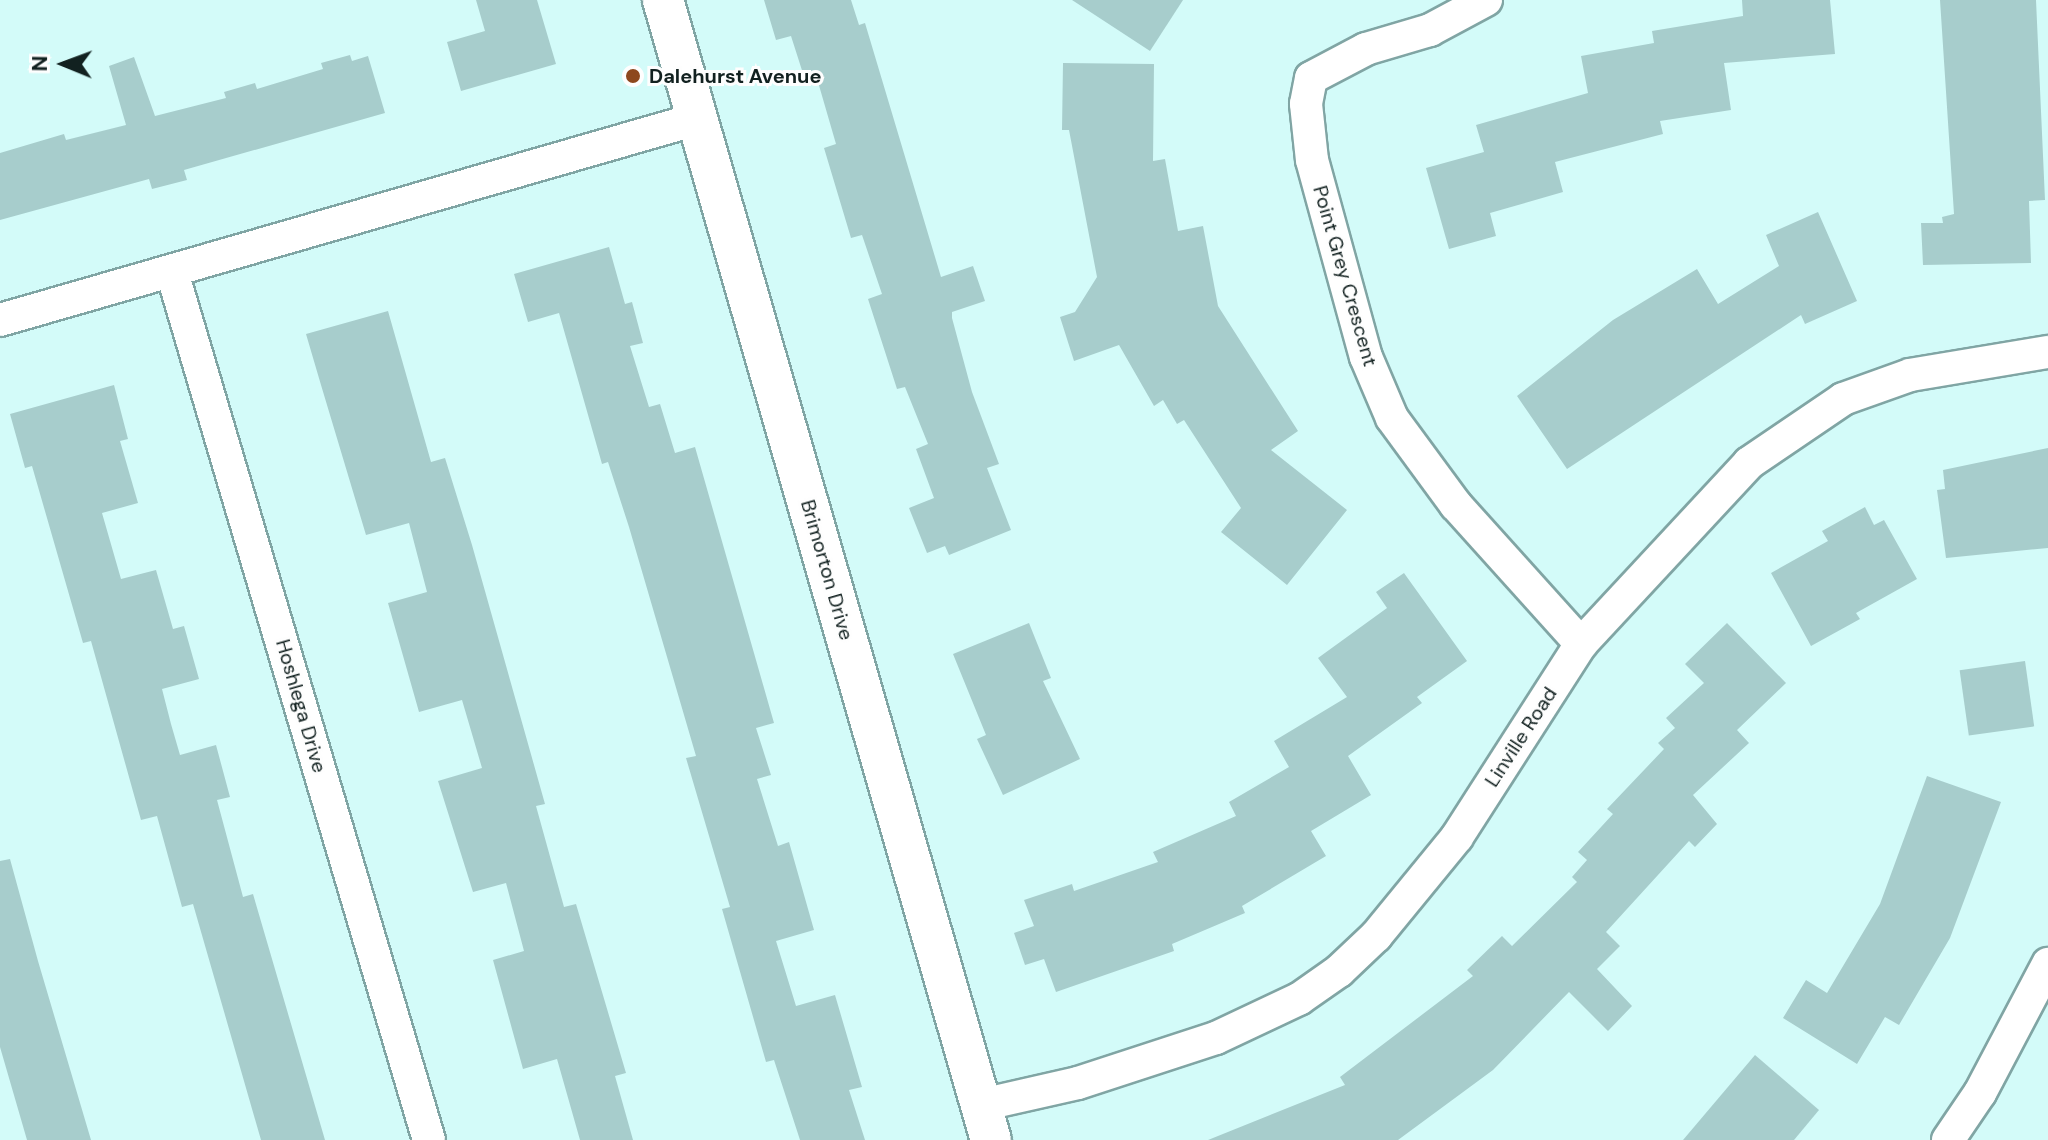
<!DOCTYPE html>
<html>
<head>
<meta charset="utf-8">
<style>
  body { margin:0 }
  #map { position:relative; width:2048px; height:1140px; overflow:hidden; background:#d3fbf9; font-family:"DM Sans",sans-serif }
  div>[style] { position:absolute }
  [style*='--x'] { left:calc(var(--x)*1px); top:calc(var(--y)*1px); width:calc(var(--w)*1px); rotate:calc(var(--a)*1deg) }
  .building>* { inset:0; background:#a7cdcc; transform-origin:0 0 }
  .roads { filter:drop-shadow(2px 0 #80a5a4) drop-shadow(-2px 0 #80a5a4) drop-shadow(0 2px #80a5a4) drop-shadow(0 -2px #80a5a4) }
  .minor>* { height:32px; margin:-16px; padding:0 16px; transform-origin:16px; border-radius:16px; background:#fff }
  .tertiary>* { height:40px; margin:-20px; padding:0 20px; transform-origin:20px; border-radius:20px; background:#fff }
  .dots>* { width:22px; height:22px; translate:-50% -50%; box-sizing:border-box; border:4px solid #fefefe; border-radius:50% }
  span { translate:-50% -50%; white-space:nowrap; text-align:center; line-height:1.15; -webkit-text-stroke:6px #fefefe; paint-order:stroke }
  .poi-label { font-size:20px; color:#122120; font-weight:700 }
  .left { translate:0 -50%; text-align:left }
  .street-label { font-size:20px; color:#122120 }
  .north { position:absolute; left:24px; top:24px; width:80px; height:80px; -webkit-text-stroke:6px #fefefe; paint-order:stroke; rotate:271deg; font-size:22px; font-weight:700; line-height:32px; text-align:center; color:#122120 }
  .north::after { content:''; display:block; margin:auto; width:28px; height:36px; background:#122120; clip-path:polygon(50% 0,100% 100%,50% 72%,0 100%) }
</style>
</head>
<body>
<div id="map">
  <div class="building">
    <div style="clip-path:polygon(476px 0,537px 0,556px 64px,461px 91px,447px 42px,485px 31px)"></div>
    <div style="clip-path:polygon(764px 0,851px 0,859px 25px,865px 23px,941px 277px,973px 266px,985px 301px,952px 312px,952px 318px,972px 392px,999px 464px,987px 468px,1011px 530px,949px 555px,945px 546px,927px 553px,909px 508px,934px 498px,916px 449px,928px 444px,905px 387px,897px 389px,868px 299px,882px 294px,862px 235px,851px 238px,824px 148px,836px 144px,818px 82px,807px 86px,791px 36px,776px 40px)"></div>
    <div style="clip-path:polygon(1072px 0,1183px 0,1150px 51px)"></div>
    <div style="clip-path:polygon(1742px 0,1830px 0,1835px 54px,1724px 63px,1731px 110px,1660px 121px,1663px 134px,1555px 162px,1563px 192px,1490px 213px,1496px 236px,1449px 249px,1426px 168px,1484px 152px,1476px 125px,1588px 93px,1581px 56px,1654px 43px,1652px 31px,1743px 16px)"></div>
    <div style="clip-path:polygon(1940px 0,2036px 0,2045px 200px,2029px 201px,2031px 263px,1923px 265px,1921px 223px,1943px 223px,1942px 217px,1954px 214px)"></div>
    <div style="clip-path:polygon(350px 55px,352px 61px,368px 56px,385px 113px,184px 170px,187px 180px,152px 189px,149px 179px,0 220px,0 153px,64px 134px,66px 140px,126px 125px,109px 66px,134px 57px,155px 116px,226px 98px,224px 92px,255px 83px,257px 89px,323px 69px,321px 63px)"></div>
    <div style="clip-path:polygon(1063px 63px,1154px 64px,1153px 161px,1165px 159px,1178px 231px,1203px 226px,1218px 306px,1298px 431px,1271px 450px,1347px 510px,1287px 585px,1221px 532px,1241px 508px,1184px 420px,1177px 424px,1163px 400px,1154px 406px,1119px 345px,1074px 361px,1060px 317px,1075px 312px,1097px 277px,1069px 130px,1062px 130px)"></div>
    <div style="clip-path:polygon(1818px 212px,1857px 301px,1805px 324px,1801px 315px,1567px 469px,1517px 396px,1613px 320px,1697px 269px,1718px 304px,1779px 266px,1766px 235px)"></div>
    <div style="clip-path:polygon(609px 247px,625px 304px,632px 302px,643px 343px,630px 346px,649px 407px,660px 404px,675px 453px,695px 447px,774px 723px,756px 728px,771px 775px,757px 779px,778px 846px,789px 842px,814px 930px,776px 941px,796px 1006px,835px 995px,862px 1087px,849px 1090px,865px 1140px,800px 1140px,774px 1060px,766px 1062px,722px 909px,730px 907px,686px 758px,696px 756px,629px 527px,608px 462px,602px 464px,559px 313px,528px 322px,514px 274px)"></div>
    <div style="clip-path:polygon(388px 311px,431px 462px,445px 458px,472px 545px,545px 804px,536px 806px,564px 907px,576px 904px,626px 1073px,615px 1076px,633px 1140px,580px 1140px,557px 1059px,523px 1069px,493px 960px,524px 951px,506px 883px,473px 892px,438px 781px,482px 768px,462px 700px,419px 712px,388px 603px,427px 592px,409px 523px,366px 535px,321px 385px,306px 334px)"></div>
    <div style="clip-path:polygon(114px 385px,128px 439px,120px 441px,138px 503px,102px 513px,121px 579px,156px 570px,173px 629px,184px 626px,199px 679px,162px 689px,171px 724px,180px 755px,216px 745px,230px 797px,217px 800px,243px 897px,253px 894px,325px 1140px,261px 1140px,193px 904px,182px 907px,157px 816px,141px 820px,91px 641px,83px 643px,32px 466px,25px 468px,10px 414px)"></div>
    <div style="clip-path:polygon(2048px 448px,2048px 548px,1946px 558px,1937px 490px,1945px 489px,1943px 470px)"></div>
    <div style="clip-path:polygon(1865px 507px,1874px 525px,1884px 520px,1917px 579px,1856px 613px,1860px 619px,1811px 646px,1771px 573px,1828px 541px,1822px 531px)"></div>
    <div style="clip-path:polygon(1404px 573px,1467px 661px,1417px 697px,1422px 703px,1348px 756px,1371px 795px,1311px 831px,1326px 856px,1242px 906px,1245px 913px,1172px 944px,1174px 951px,1056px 992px,1044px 959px,1025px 965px,1014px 933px,1034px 926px,1024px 900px,1072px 884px,1074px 891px,1158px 862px,1153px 852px,1236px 816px,1229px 802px,1289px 767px,1274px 741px,1347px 697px,1318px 658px,1387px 608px,1376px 592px)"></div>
    <div style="clip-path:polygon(1029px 623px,1051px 678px,1043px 681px,1080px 759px,1003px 795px,977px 739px,986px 735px,953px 654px)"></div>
    <div style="clip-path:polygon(1727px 623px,1786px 683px,1737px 730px,1749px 743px,1693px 795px,1717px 824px,1695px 847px,1689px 841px,1606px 932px,1620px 946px,1597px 969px,1632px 1006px,1608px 1031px,1569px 992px,1493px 1070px,1398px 1140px,1208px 1140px,1345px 1085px,1340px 1077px,1473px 976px,1467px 970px,1502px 936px,1512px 946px,1577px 882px,1572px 877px,1587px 860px,1578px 852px,1613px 814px,1607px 809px,1664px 749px,1658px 743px,1675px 728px,1666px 718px,1704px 683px,1685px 664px)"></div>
    <div style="left:2025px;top:661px;width:66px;height:66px;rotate:82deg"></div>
    <div style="clip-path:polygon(1927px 776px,2001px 802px,1950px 938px,1899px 1025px,1885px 1017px,1857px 1064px,1783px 1018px,1806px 980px,1827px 993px,1880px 904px)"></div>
    <div style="clip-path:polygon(10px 859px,38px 961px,91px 1140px,27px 1140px,0 1047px,0 861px)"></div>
    <div style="clip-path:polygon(1755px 1055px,1819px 1110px,1794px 1140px,1683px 1140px)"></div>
  </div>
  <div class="roads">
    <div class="minor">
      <div style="--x:1486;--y:0;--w:64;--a:151.8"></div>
      <div style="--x:1430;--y:30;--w:67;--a:163.5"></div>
      <div style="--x:1366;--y:49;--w:62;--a:152.2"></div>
      <div style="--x:1311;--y:78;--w:26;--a:101"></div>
      <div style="--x:1306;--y:104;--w:56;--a:83.9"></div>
      <div style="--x:1312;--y:160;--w:204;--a:74.7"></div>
      <div style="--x:1366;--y:357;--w:66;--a:66.9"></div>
      <div style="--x:1392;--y:418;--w:108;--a:53.7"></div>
      <div style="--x:1456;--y:505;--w:187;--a:48"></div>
      <div style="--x:172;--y:272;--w:905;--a:73.51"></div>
      <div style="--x:0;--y:320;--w:725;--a:-16.09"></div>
      <div style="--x:981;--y:1105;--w:99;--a:-12.8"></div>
      <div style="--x:1078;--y:1083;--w:145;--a:-18.1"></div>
      <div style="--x:1216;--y:1038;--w:92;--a:-25.2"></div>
      <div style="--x:1299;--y:999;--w:49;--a:-35"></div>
      <div style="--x:1339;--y:971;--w:51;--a:-43.4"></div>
      <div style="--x:1376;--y:936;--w:128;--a:-50.7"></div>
      <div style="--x:1457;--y:837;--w:229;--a:-57.3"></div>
      <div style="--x:1581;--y:644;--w:247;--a:-47.1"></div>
      <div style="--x:1749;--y:463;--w:114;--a:-34.2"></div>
      <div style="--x:1843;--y:399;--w:71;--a:-19.7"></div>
      <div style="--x:1910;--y:375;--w:140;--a:-9.5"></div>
      <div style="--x:1948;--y:1140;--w:57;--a:-55.8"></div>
      <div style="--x:1980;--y:1093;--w:146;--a:-62.2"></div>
    </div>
    <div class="tertiary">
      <div style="--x:663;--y:0;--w:1186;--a:73.95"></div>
    </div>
  </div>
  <div class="dots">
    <div style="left:633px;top:76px;background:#8d481e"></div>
  </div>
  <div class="poi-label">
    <span class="left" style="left:649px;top:76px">Dalehurst Avenue</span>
  </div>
  <div class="street-label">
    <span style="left:1345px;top:276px;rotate:74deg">Point Grey Crescent</span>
    <span style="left:827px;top:570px;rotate:74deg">Brimorton Drive</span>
    <span style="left:301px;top:706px;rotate:74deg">Hoshlega Drive</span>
    <span style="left:1521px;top:737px;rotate:-57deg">Linville Road</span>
  </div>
  <div class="north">N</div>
</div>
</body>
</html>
